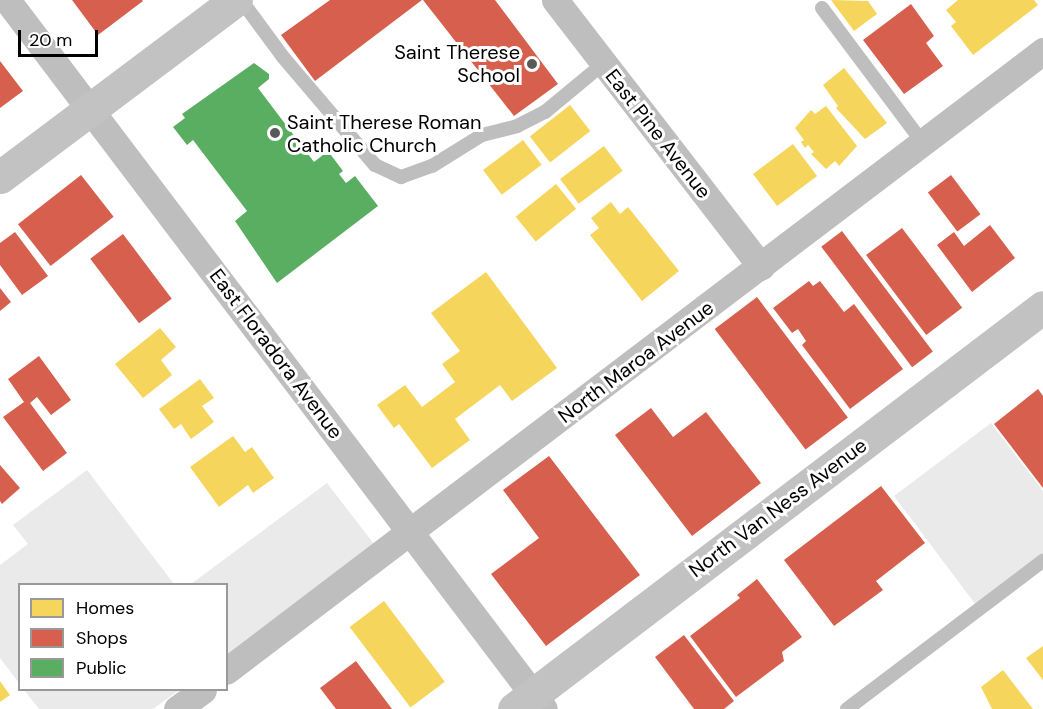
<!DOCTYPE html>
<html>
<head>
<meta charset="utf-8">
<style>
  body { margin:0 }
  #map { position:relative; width:1043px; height:709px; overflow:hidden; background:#fff; font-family:"DM Sans",sans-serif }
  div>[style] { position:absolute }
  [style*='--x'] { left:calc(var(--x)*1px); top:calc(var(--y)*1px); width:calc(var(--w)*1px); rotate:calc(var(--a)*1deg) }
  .green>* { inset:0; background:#eaeaea }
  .homes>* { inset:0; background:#f6d55c; transform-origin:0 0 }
  .shops>* { inset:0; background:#d6604d; transform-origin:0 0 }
  .public>* { inset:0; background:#5aae61 }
  .service>* { height:14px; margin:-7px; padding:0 7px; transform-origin:7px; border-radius:7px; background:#bebebe }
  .minor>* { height:27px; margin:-13.5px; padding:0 13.5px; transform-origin:13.5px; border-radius:13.5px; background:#bebebe }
  .secondary>* { height:33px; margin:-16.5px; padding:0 16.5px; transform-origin:16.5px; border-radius:16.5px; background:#c2c2c2 }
  .dots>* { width:16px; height:16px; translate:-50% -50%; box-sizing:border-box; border:3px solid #fff; border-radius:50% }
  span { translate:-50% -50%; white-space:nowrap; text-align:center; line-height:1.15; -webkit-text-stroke:6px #fff; paint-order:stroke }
  .poi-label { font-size:20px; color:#000 }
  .right { translate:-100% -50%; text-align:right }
  .left { translate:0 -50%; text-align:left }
  .street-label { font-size:20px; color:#000 }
  .legend { position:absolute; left:18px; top:583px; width:210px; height:108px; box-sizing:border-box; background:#fff; border:2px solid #999; margin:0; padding:8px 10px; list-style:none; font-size:18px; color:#000 }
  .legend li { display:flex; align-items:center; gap:12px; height:30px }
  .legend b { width:30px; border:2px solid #999 }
  .scale { position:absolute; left:18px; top:30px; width:80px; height:27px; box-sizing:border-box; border:3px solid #000; border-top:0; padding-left:8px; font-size:18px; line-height:21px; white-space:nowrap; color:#000; -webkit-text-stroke:4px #fff; paint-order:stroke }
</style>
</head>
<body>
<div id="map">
  <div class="green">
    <div style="clip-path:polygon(991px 423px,1043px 491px,1043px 568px,982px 613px,894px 496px)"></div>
    <div style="clip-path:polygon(87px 470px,174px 584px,20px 584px,19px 683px,0 658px,0 565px,28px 544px,13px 525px)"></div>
    <div style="clip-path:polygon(327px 483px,374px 544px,227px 654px,226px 584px,191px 584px)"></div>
    <div style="clip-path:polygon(24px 690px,179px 690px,153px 709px,39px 709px)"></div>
  </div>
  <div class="homes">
    <div style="clip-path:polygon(831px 0,868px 1px,877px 14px,854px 31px)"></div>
    <div style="clip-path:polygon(958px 0,1034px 0,1038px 5px,973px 55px,951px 26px,956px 22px,946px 10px)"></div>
    <div style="clip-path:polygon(844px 68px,887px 123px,865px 139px,836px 108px,838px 106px,823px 85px)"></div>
    <div style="left:570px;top:105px;width:33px;height:51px;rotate:52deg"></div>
    <div style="clip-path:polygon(826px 106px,857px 146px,839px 166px,835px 161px,826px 169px,811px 154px,814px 152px,808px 145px,805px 148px,801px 142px,804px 140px,795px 128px,811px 110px,815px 114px)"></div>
    <div style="left:523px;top:140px;width:31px;height:50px;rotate:53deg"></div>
    <div style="left:793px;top:144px;width:40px;height:50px;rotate:53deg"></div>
    <div style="left:604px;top:146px;width:31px;height:55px;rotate:53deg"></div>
    <div style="left:556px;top:184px;width:32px;height:52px;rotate:51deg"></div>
    <div style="clip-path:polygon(611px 202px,620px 214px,628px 207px,679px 271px,642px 301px,590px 235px,599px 228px,591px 218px)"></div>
    <div style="clip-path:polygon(486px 272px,557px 368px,512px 401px,500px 385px,455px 419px,470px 440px,432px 468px,399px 424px,394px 428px,377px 405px,405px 385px,422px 407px,455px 382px,442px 364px,460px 351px,431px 313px)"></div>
    <div style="clip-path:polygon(160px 328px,176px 347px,161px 360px,172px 375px,143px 398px,115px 364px)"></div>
    <div style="clip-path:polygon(200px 379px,214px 398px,202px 406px,214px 422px,191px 439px,181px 424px,174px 429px,159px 409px)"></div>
    <div style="clip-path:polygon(233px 436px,245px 452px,252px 447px,274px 478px,253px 493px,248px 485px,219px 507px,190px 467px)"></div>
    <div style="left:384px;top:601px;width:101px;height:43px;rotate:53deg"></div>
    <div style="clip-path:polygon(1043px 646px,1043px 680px,1026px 658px)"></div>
    <div style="clip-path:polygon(1003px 670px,1033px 709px,992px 709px,981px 687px)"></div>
    <div style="clip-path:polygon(0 681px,10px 695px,0 702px)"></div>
  </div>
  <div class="shops">
    <div style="clip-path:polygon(72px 0,142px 0,143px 1px,98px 35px)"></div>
    <div style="clip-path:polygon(330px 0,422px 0,315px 81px,281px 35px)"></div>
    <div style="clip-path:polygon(423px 0,495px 0,558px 84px,514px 116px)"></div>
    <div style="clip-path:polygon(911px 4px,934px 36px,926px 43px,943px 66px,904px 94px,863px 40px)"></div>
    <div style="clip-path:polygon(0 61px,23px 91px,0 108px)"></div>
    <div style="left:81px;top:175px;width:53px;height:80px;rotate:52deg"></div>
    <div style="left:951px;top:175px;width:49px;height:29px;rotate:53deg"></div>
    <div style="clip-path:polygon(990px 225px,1015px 258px,972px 292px,937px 245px,954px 232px,964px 246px)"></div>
    <div style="left:902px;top:228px;width:100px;height:45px;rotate:53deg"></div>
    <div style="left:842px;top:231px;width:151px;height:26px;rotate:53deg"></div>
    <div style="clip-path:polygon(15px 232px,48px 276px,22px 295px,0 265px,0 243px)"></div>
    <div style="left:123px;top:234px;width:81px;height:41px;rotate:53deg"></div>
    <div style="clip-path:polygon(809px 281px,813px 286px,820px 281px,844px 312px,854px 304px,903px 369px,850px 409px,802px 345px,806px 341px,798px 329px,792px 333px,773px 308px)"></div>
    <div style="clip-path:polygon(0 288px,11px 302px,0 311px)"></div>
    <div style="left:757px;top:297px;width:151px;height:53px;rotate:53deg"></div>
    <div style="clip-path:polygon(39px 356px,71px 400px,51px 415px,37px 397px,30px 403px,67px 453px,43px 471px,3px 417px,24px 402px,8px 379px)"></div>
    <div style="clip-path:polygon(1038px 389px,1043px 396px,1043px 488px,994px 424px)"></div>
    <div style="clip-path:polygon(651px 408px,673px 437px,706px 412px,761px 483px,692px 536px,615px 435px)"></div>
    <div style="clip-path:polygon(549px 456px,640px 575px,546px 646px,491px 574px,539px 538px,503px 490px)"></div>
    <div style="clip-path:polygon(0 465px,20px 488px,2px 504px,0 501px)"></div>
    <div style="clip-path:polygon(881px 486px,925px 543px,876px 581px,883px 590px,834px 626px,784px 560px)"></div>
    <div style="clip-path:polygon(757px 579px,802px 637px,782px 652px,784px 661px,736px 697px,690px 636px,740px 598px,737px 595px)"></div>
    <div style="clip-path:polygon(684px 635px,734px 701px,724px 709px,694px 709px,655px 657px)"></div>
    <div style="clip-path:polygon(356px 661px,392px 709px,336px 709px,320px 688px)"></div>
  </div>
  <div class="public">
    <div style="clip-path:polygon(254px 63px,269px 74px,269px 79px,258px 88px,314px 162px,328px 151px,343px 171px,339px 174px,346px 183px,355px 176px,378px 206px,277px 283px,235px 221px,247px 211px,193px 140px,187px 145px,173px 127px,185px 118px,182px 114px)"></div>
  </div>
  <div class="service">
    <div style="--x:241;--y:0;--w:71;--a:53.6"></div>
    <div style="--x:283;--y:57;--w:142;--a:49.6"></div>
    <div style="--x:375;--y:165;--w:29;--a:25"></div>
    <div style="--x:401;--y:177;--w:33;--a:-20"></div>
    <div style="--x:432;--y:166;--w:59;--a:-31.8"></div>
    <div style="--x:482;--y:135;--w:36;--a:-14"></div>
    <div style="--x:517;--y:126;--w:31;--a:-27"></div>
    <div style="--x:545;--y:112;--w:77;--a:-39.7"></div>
    <div style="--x:822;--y:8;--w:169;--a:53.2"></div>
    <div style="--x:847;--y:709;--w:246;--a:-37.1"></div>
  </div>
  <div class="minor">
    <div style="--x:7;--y:0;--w:889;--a:52.86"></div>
    <div style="--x:555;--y:0;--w:337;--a:52.3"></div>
    <div style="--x:226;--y:671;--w:1026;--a:-37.19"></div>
    <div style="--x:177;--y:709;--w:32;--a:-36"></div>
  </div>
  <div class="secondary">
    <div style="--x:0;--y:177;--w:295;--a:-36.9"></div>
    <div style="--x:514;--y:709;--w:664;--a:-37.23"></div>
  </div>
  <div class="dots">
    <div style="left:532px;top:64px;background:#595959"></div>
    <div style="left:275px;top:133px;background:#595959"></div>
  </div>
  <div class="poi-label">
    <span class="right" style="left:520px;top:64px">Saint Therese<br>School</span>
    <span class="left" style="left:287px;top:134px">Saint Therese Roman<br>Catholic Church</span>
  </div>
  <div class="street-label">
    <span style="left:658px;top:134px;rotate:52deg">East Pine Avenue</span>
    <span style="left:276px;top:354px;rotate:53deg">East Floradora Avenue</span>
    <span style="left:636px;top:362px;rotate:-37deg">North Maroa Avenue</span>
    <span style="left:778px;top:508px;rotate:-37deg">North Van Ness Avenue</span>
  </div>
  <ul class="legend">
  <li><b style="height:16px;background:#f6d55c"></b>Homes</li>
  <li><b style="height:16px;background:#d6604d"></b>Shops</li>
  <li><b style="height:16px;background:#5aae61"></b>Public</li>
  </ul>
  <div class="scale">20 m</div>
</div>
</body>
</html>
